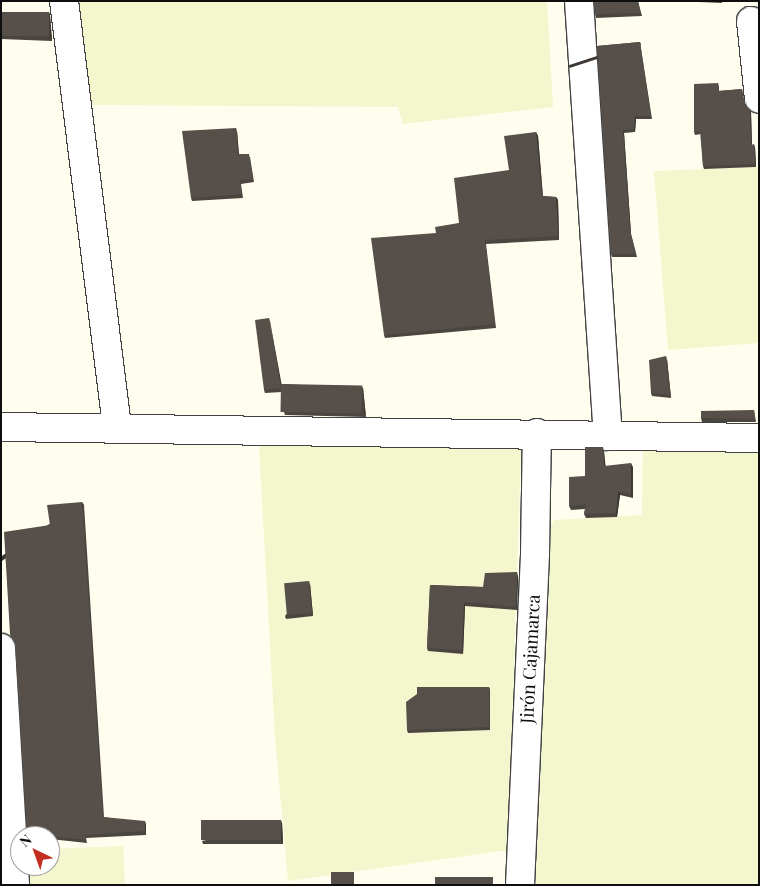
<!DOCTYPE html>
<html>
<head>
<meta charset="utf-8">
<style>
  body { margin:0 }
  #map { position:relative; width:760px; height:886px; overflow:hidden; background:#fffeee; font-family:"Playfair Display",serif }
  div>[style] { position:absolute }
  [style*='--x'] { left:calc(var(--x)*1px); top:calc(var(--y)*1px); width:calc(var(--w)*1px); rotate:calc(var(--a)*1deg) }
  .farmland>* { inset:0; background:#f4f6cd }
  .roads { filter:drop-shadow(1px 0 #414141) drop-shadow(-1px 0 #414141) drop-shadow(0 1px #414141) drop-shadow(0 -1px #414141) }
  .minor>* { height:28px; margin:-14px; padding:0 14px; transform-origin:14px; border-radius:14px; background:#fff }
  .wall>* { inset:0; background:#4b4540 }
  .shaded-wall>* { inset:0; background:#3d3834; transform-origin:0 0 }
  .building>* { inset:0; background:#57504a; transform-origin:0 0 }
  span { translate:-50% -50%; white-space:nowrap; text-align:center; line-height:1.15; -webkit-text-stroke:5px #fff; paint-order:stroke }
  .street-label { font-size:18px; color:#0e0e0e }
  .frame { position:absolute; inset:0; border:2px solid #0e0e0e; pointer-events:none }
  .north { position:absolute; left:10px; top:826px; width:50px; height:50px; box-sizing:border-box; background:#fff; border:1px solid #9f9f9f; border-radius:50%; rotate:318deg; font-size:14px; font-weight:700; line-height:20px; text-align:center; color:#0e0e0e }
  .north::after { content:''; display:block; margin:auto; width:18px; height:22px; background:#c32e21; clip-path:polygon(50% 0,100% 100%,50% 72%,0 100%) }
</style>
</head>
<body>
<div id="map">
  <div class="farmland">
    <div style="clip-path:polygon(75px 1px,547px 1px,553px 107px,403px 124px,398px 107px,88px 105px)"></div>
    <div style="clip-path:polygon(759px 167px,759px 343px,668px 350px,654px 171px)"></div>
    <div style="clip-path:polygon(643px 444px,759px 446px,759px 885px,531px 885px,533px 775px,547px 632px,551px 525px,554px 520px,642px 515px)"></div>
    <div style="clip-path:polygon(516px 445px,521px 451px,508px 850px,288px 881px,275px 737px,259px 446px)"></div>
    <div style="clip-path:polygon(123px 846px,125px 885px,23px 885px,21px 866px,50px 866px,50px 849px)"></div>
  </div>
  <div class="roads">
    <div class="minor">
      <div style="--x:64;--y:1;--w:431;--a:82.9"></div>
      <div style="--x:579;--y:1;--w:436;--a:86.2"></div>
      <div style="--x:751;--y:21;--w:78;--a:84.1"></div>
      <div style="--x:1;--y:427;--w:758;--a:0.83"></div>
      <div style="--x:1;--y:648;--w:237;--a:86.6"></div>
      <div style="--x:520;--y:885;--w:331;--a:-87.4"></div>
      <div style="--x:535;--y:554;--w:121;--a:-89.1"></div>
    </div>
  </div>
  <div class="wall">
    <div style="clip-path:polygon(638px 1px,642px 16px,596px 18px,595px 14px)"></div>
    <div style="clip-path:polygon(676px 1px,722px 1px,722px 3px)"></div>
    <div style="clip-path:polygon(1px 12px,49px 12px,50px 15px,52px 41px,1px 39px)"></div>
    <div style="clip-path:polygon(640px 42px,652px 119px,636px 119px,635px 132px,624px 133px,631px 234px,637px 257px,612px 257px,611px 254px,597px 46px)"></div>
    <div style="clip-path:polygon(718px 83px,719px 86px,719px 91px,742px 89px,745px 105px,751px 112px,752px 145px,755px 147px,756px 167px,704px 169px,703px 166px,701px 134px,695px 135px,694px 132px)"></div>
    <div style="clip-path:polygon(237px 131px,239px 154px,250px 157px,254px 182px,241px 184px,243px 198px,192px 201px,191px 198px)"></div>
    <div style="clip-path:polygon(536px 132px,538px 136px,543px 196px,556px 197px,558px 200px,559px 240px,486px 244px,496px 328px,385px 338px,384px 335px,436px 233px,459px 223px,509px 170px)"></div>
    <div style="clip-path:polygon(269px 318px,281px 384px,363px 388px,366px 417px,285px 415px,284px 412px,282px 392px,265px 393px,264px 390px)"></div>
    <div style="clip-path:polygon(667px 359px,671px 398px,652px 396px,651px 393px)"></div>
    <div style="clip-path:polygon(754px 410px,756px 422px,702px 422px,701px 418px)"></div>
    <div style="clip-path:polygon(604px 451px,605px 466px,633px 467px,633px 498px,620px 495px,617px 517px,586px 518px,584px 514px,585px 509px,571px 510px,569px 506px,585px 476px)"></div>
    <div style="clip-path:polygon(84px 505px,104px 817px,146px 824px,146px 835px,86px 838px,87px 843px,50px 839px,50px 836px,28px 836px,27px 833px,16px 645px,10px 634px,50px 525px)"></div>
    <div style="clip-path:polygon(518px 576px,517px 610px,465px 606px,463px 654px,428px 651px,427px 648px,430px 585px,483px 587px)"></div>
    <div style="clip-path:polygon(310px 584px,313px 616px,286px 619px,285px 616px)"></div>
    <div style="clip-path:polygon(489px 687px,490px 690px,490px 730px,408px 733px,407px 730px)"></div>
    <div style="clip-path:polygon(282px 823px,283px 844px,203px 844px,202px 841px)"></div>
  </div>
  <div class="shaded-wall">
    <div style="clip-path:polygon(49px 12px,50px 15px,52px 41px,50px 38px)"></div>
    <div style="left:640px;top:42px;width:3px;height:75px;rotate:72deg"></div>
    <div style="clip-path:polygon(750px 109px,751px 112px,752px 148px,751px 145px)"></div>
    <div style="clip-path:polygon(635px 116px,636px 119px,635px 132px,634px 129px)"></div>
    <div style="clip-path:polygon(236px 128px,237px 131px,239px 157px,238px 154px)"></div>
    <div style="clip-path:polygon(623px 130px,624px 133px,631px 234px,637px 257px,630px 231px)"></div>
    <div style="clip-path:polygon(536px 132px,538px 136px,543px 200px,542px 196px)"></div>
    <div style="clip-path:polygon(754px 144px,755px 147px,756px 167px,755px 164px)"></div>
    <div style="clip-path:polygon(556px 197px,558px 200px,559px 240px,558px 236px)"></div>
    <div style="left:485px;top:240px;width:4px;height:85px;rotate:76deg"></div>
    <div style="clip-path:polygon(269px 318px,270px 321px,283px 392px,281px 388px)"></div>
    <div style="clip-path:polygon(666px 356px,667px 359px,671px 398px,670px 395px)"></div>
    <div style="clip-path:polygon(362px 385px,363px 388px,366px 417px,365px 414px)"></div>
    <div style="clip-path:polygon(603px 447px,604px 451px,606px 470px,604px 466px)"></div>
    <div style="clip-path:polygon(631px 463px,633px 467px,633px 498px,631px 494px)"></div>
    <div style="clip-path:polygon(618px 491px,620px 495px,617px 517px,616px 513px)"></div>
    <div style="left:82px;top:502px;width:4px;height:316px;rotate:56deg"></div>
    <div style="clip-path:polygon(517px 572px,518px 576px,517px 610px,516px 607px)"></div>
    <div style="clip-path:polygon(309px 581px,310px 584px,313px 616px,312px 613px)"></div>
    <div style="clip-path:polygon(464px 602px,465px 606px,463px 654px,462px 650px)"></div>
    <div style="left:489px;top:687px;width:3px;height:40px;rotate:72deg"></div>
    <div style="clip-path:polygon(281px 820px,282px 823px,283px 844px,281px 840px)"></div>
    <div style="clip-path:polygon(145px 821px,146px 824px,146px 835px,145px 831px)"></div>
  </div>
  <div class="building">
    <div style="clip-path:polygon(593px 1px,638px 1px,640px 13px,595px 14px)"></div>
    <div style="left:1px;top:12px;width:48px;height:24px"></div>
    <div style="clip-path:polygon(640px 42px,651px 116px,635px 116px,634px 129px,623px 130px,630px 231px,636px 254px,611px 254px,597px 46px)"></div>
    <div style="clip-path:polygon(718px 83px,718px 91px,742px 89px,745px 105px,750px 109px,751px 145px,754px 144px,755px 164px,703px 166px,700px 131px,694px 132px,694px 84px)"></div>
    <div style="clip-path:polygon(236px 128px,238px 154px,249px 154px,253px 179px,240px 180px,242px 194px,191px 198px,182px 131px)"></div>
    <div style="clip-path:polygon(536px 132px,542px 196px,556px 197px,558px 236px,485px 240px,495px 324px,384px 335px,371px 238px,436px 233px,435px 227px,459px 223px,454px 178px,509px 170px,504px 136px)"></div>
    <div style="clip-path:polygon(269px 318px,281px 388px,264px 390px,255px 320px)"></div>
    <div style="clip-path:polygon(666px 356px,670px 395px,651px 393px,649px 360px)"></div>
    <div style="left:281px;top:384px;width:81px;height:28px;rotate:1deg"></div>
    <div style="clip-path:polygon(754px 410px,755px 419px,701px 418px,701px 411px)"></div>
    <div style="clip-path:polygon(585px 447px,603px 447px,604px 466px,631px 463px,631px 494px,618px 491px,616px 513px,584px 514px,586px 504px,569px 506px,569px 477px,585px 476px)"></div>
    <div style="clip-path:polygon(82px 502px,103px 817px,145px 821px,145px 831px,85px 835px,85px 840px,27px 833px,15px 644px,10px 634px,4px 532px,50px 525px,47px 505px)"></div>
    <div style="clip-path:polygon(517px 572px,516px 607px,464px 602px,462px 650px,427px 648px,430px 585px,483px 587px,485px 573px)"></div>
    <div style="left:309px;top:581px;width:32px;height:25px;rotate:85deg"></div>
    <div style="clip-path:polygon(417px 687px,489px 687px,489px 727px,407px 730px,406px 702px,417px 694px)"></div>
    <div style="left:281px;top:820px;width:20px;height:80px;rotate:90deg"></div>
    <div style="left:331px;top:872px;width:23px;height:13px"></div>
    <div style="left:493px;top:877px;width:8px;height:58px;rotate:90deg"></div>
  </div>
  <div class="street-label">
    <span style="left:530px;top:659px;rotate:-87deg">Jirón Cajamarca</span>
  </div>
  <div class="frame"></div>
  <div class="north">N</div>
</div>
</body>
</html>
